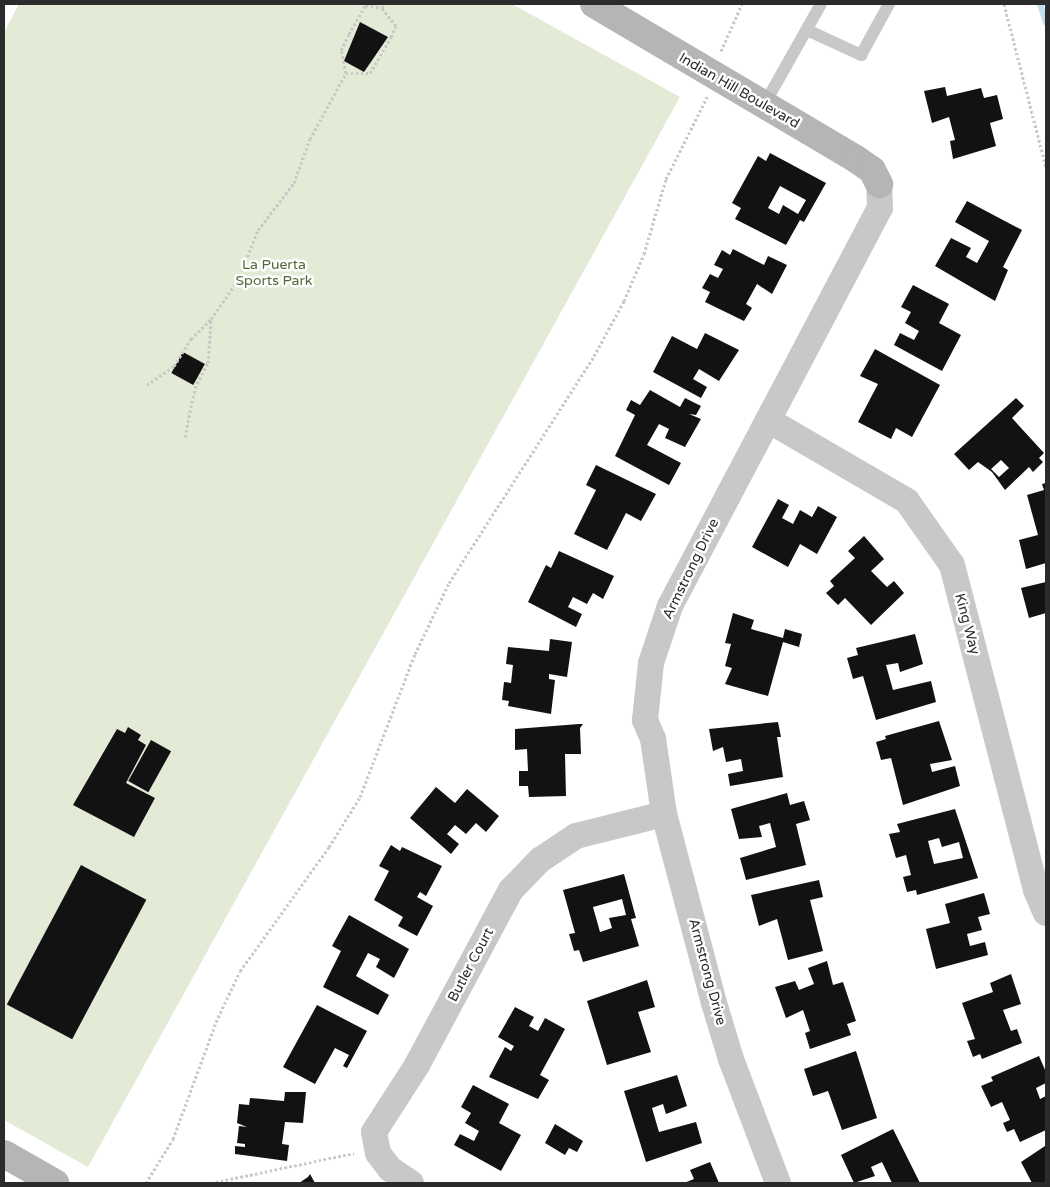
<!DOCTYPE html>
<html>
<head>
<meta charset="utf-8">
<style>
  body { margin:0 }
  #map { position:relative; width:1050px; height:1187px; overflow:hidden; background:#fff; font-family:"Varela Round",sans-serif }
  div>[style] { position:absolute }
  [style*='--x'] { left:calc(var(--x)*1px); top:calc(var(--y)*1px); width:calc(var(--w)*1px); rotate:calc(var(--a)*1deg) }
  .green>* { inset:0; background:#e3ebd7 }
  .stream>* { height:6px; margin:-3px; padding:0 3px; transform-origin:3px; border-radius:3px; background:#c1deec }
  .building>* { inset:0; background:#121212; transform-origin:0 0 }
  .path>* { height:3px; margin-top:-1.5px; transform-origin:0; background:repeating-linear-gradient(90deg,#c8c8c8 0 2.5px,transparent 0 5px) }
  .lane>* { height:12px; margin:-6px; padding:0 6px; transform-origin:6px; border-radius:6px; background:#c8c8c8 }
  .street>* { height:26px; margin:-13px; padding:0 13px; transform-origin:13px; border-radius:13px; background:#c8c8c8 }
  .secondary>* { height:28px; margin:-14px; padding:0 14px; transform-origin:14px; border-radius:14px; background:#b5b5b5 }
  span { translate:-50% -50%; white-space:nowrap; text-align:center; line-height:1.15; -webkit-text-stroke:5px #fff; paint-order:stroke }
  .street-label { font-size:14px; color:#2b2b2b }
  .park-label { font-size:14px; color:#516937 }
  .frame { position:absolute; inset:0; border:5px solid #2b2b2b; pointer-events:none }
</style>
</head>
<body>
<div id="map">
  <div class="green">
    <div style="clip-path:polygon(19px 4px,512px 4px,680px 97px,88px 1167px,4px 1120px,4px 32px)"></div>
  </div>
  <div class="stream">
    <div style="--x:1040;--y:4;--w:20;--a:72"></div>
  </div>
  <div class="building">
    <div style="clip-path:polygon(360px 22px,388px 37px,364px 72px,344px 61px)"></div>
    <div style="clip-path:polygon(945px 87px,947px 96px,981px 88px,984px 98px,997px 95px,1003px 119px,990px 123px,996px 146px,953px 159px,950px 141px,955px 140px,949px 117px,932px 123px,924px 91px)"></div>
    <div style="clip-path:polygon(evenodd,770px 153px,826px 183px,804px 222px,800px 220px,786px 245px,735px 219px,741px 208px,732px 203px,758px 156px,766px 161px,770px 153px,780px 186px,806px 200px,798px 214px,783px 205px,779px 214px,768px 208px,780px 186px)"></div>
    <div style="clip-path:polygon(967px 201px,1022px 230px,1003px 267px,1008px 270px,995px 301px,935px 266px,951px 238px,971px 248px,966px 257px,977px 263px,989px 241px,955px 222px)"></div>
    <div style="clip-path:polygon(733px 249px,764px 265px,768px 256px,787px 265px,772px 294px,757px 284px,746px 304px,752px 308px,744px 321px,705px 302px,710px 292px,702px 288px,710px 274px,718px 278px,723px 269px,714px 265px,722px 250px,730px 255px)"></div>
    <div style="clip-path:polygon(913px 285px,949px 304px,939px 323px,961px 335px,942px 371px,894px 345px,900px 333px,914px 340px,919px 331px,905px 323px,911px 312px,901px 307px)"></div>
    <div style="clip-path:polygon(705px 333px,739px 350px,719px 381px,699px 369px,693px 379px,707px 387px,701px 398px,653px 372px,672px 336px,697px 349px)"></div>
    <div style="clip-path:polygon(875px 349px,940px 385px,912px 437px,896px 428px,891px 439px,858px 422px,878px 384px,860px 376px)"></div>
    <div style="left:183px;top:352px;width:25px;height:24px;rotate:29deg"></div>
    <div style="clip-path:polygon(650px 390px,680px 407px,685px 398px,701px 406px,696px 415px,689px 414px,701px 419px,685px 447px,665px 438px,669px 429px,659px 424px,647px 445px,681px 463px,669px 485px,615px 456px,635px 415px,626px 410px,631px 400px,640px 405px)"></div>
    <div style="clip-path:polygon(evenodd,1016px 398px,1024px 406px,1012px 418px,1044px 453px,1039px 458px,1043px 462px,1033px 472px,1029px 467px,1005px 490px,992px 472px,978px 462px,969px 470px,954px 454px,1016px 398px,1001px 460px,1009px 468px,999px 477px,991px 469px,1001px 460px)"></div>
    <div style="clip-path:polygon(596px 465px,656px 494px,641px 521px,626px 513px,607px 550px,574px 534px,596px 490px,586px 485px)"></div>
    <div style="clip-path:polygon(1046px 483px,1046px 563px,1026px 569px,1019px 540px,1038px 535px,1027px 495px,1044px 490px,1042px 484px)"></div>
    <div style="clip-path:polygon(778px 499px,789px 505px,782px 518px,793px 524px,800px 510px,812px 517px,818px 506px,837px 517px,817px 554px,800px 544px,788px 567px,752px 547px)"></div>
    <div style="clip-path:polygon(864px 536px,884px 559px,871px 571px,887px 587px,894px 581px,904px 593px,871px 625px,845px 598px,838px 605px,826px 593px,834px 586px,830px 581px,855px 558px,848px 551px)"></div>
    <div style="clip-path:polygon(559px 551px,614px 576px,603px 599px,593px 593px,587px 604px,573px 597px,568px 607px,582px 614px,576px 627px,528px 602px,546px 565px,551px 568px)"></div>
    <div style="clip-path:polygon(1046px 582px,1046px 613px,1029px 618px,1021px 588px)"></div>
    <div style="clip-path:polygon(733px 613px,754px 620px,751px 629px,783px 638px,785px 629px,802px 634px,799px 647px,783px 642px,768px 696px,725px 684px,732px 668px,725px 666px,731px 644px,725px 643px)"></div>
    <div style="clip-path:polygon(915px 634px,923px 664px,900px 672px,898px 663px,886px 665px,893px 690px,931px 681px,936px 702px,876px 720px,863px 676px,853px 679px,847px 658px,858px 655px,856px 648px)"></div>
    <div style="clip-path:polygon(550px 639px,572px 642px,567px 677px,549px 674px,549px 679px,555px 680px,551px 714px,508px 706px,509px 701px,502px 700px,504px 682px,511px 683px,513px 665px,506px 664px,508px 647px,549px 651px)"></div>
    <div style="clip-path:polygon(939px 721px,952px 760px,930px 764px,932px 772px,955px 766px,960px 786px,903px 805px,891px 758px,881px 760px,876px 742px,886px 739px,885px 736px)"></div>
    <div style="clip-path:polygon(778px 722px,781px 737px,777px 737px,783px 777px,730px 786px,728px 774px,743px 771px,741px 759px,726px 762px,723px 747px,713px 751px,709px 729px)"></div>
    <div style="clip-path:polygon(579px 724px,583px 724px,580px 728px,581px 754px,565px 754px,566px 796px,529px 797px,528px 786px,519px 786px,519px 771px,528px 771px,527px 749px,515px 750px,515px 729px)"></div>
    <div style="clip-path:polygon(128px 727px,141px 735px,138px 740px,146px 745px,126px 783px,155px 798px,134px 837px,73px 805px,117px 729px,125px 733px)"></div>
    <div style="left:151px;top:740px;width:23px;height:47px;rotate:29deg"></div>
    <div style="clip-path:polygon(436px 787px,455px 803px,467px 789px,499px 816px,486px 832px,476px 823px,466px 834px,455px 825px,447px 834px,459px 844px,451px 854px,410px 818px)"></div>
    <div style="clip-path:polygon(787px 793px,790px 805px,804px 801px,810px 820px,796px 824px,806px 865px,746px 880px,740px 858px,776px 847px,770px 823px,759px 826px,762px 837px,739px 839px,731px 809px)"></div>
    <div style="clip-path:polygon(evenodd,955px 809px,978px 878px,917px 895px,916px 890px,907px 892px,903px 877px,911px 875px,906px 855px,896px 858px,889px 834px,900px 832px,897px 824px,955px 809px,939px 838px,942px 847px,959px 842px,963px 858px,934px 864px,928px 841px,939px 838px)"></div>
    <div style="clip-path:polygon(391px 845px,400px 851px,402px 847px,442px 866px,426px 896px,420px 892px,417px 897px,433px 906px,417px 936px,398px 926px,403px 917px,374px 900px,389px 871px,379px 866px)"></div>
    <div style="left:81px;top:865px;width:74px;height:158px;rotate:28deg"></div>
    <div style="clip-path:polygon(evenodd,624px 874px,636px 918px,631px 919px,639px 946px,583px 962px,579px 950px,574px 951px,569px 934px,575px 933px,563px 890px,624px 874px,622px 899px,626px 915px,609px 918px,612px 928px,600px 932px,593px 907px,622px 899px)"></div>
    <div style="clip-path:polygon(819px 880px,823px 897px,810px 900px,823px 951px,788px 960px,777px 919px,759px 926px,751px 895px)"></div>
    <div style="clip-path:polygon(984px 893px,990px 914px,978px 917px,982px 930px,967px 934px,970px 946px,985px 942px,988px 955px,936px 969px,926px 929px,950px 923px,945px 904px)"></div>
    <div style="clip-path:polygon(349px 915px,409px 949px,394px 978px,376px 967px,380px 959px,368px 953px,356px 976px,389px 995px,378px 1015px,323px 987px,341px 951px,332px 946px)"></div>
    <div style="clip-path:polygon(827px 961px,833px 985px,843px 982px,856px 1021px,847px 1024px,851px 1035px,810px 1049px,805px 1033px,810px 1031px,803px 1010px,786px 1018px,775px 987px,795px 981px,799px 990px,814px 984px,808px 968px)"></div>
    <div style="clip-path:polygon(1011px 974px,1021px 1004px,1003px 1010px,1011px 1031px,1017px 1029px,1022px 1043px,982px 1059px,980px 1054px,973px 1057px,967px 1041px,975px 1039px,962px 1003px,993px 992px,990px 983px)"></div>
    <div style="clip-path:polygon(647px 980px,655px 1007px,638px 1012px,651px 1052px,607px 1065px,587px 1001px)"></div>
    <div style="clip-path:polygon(317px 1005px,367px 1031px,347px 1068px,343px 1066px,349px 1055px,335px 1048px,315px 1084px,283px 1067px)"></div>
    <div style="clip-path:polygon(515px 1007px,534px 1017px,529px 1026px,538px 1031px,545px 1018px,565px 1029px,540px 1075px,549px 1080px,538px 1099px,489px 1077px,505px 1047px,511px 1051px,514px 1046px,498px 1037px)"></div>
    <div style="clip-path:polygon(856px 1051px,877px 1118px,842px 1130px,828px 1091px,813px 1096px,804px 1069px)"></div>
    <div style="clip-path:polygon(1039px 1056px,1046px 1072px,1046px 1083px,1036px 1088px,1040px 1099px,1046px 1096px,1046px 1130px,1020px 1142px,1014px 1129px,1007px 1132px,1003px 1123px,1010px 1120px,1002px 1102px,991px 1107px,981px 1086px,993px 1081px,991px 1077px)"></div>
    <div style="clip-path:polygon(677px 1075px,687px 1106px,666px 1114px,663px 1104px,652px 1108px,659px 1132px,696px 1122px,702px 1143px,646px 1162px,624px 1091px)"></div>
    <div style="clip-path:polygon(473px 1085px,509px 1104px,499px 1123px,521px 1135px,501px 1171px,454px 1145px,460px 1134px,474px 1141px,479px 1131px,465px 1123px,471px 1113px,461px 1107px)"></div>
    <div style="clip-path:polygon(285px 1092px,306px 1092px,303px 1123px,285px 1122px,282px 1144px,289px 1145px,287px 1161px,235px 1154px,235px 1146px,245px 1147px,245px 1144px,237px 1143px,239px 1126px,247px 1127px,237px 1123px,239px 1104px,249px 1105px,250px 1098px,284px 1101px)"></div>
    <div style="clip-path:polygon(555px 1124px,583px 1141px,577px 1152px,569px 1148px,565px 1155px,545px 1143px)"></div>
    <div style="clip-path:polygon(893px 1129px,920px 1183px,892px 1183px,882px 1162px,871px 1167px,875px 1176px,854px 1183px,841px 1155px)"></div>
    <div style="clip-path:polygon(1045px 1146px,1046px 1183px,1032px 1183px,1021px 1162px)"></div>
    <div style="clip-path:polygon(710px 1162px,719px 1183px,684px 1183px,694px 1179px,690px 1170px)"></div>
    <div style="clip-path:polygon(310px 1174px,315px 1183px,299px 1183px,308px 1177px)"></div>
  </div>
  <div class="path">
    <div style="--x:1004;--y:4;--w:168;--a:75.6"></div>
    <div style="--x:721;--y:51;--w:51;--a:-65.9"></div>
    <div style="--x:346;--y:73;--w:24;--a:0"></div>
    <div style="--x:370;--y:73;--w:42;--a:-59.7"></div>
    <div style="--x:391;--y:37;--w:12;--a:-66"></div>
    <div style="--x:396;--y:26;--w:23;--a:-128"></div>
    <div style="--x:147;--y:385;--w:33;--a:-35"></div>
    <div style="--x:174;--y:366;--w:32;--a:-58"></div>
    <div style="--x:191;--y:339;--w:28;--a:-45"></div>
    <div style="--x:211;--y:319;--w:47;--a:-55.3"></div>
    <div style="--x:238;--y:280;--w:54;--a:-68.2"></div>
    <div style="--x:258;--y:230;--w:59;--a:-52.5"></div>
    <div style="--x:294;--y:183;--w:47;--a:-70"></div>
    <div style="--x:310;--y:139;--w:75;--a:-61.4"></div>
    <div style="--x:346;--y:73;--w:24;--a:-102"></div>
    <div style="--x:341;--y:50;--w:18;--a:-63"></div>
    <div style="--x:349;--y:34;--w:34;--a:-60"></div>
    <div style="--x:366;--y:5;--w:16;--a:11"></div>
    <div style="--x:382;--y:8;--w:4;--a:-63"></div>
    <div style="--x:185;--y:437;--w:50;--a:-78.5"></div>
    <div style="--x:195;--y:388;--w:28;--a:-63"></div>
    <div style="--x:208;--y:363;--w:43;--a:-86"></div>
    <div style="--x:146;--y:1183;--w:52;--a:-58.5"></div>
    <div style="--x:173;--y:1139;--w:125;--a:-69.8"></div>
    <div style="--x:216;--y:1022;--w:56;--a:-64.8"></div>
    <div style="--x:240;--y:971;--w:153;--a:-54.3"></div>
    <div style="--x:329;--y:847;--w:59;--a:-58.2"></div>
    <div style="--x:360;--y:797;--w:153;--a:-69"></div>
    <div style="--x:415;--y:654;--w:79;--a:-64.4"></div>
    <div style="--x:449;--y:583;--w:269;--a:-57.4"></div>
    <div style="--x:594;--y:356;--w:63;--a:-61.4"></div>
    <div style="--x:624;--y:301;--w:51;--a:-66.9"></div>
    <div style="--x:644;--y:254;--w:78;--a:-73.7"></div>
    <div style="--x:666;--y:179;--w:92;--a:-63.4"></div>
    <div style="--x:211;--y:1183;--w:146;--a:-11.8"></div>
  </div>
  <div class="lane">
    <div style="--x:807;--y:30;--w:60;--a:24.8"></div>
    <div style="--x:861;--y:55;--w:58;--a:-61.2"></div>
    <div style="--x:764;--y:105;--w:116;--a:-60.6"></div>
  </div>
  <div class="street">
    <div style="--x:768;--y:420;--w:161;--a:30.2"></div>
    <div style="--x:907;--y:501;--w:78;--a:54.9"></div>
    <div style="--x:952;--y:565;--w:336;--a:75.5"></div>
    <div style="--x:1036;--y:890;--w:25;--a:67"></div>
    <div style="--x:411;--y:1183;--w:25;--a:-146"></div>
    <div style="--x:390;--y:1169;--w:20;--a:-127"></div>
    <div style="--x:378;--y:1153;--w:21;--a:-101"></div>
    <div style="--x:374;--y:1132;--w:80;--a:-57.3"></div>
    <div style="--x:417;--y:1065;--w:199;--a:-61.8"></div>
    <div style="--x:511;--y:890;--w:42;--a:-46"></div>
    <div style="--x:540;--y:860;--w:43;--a:-33.7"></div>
    <div style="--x:576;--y:836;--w:91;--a:-14"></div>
    <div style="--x:778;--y:1183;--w:133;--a:-110.8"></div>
    <div style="--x:731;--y:1059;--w:59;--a:-106.9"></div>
    <div style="--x:714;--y:1003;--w:196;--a:-104.8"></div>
    <div style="--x:664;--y:814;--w:76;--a:-98.3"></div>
    <div style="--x:653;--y:739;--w:21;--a:-113"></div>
    <div style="--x:645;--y:720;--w:57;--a:-84"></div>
    <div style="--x:651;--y:663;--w:60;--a:-71.6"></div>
    <div style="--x:670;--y:606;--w:450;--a:-62.2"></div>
    <div style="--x:880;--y:208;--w:24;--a:-92"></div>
  </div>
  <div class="secondary">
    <div style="--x:594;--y:4;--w:304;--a:30.6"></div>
    <div style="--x:856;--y:159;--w:19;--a:35"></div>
    <div style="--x:872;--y:170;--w:16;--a:63"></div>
    <div style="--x:4;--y:1154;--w:59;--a:29.6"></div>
  </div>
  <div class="street-label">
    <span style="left:739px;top:91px;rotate:30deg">Indian Hill Boulevard</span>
    <span style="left:691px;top:569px;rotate:-64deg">Armstrong Drive</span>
    <span style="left:967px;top:624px;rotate:75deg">King Way</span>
    <span style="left:471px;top:965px;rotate:-62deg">Butler Court</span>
    <span style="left:707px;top:972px;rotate:75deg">Armstrong Drive</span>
  </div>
  <div class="park-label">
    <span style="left:274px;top:273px">La Puerta<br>Sports Park</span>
  </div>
  <div class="frame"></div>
</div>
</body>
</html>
